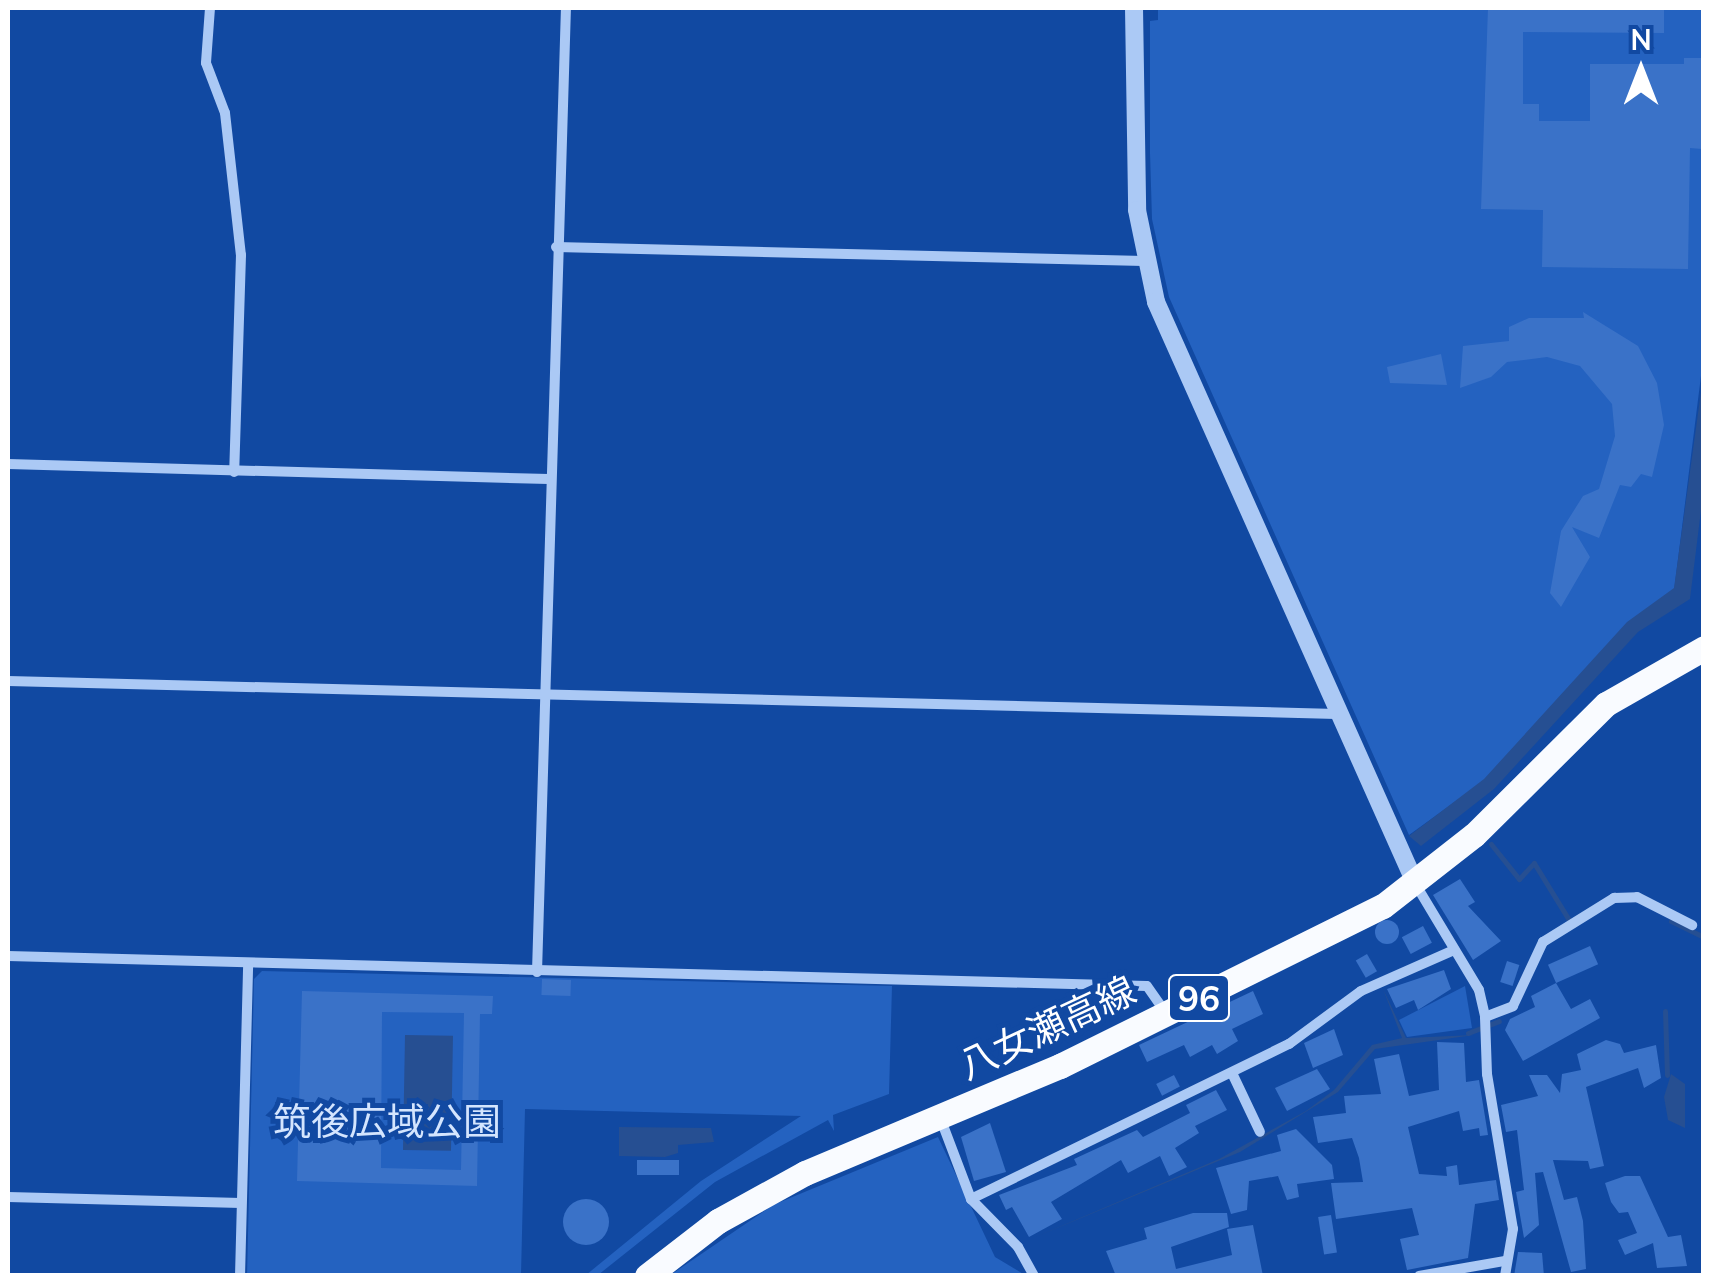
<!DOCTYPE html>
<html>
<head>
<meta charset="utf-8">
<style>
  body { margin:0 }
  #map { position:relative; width:1711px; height:1283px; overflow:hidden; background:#1149a2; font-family:Mulish,"Noto Sans JP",sans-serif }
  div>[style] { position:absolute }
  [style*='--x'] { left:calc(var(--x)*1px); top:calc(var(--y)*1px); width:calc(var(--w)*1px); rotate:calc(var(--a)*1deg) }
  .green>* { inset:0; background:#2462c0 }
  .water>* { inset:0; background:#264f92; transform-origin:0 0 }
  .stream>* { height:5px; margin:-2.5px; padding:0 2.5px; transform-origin:2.5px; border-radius:2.5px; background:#264f92 }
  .building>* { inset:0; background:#3a72c8; transform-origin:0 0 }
  .round { border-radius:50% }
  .minor>* { height:10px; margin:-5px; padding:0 5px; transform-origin:5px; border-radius:5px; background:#abc9f5 }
  .tertiary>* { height:18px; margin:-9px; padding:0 9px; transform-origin:9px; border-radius:9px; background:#abc9f5 }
  .primary>* { height:25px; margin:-12.5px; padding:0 12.5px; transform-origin:12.5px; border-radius:12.5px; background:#f9fbff }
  span { translate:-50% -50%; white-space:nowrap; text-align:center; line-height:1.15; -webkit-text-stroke:10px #1149a2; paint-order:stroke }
  .shield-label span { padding:2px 8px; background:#1149a2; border:2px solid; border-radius:8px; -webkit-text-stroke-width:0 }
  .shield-label { font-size:35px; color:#fff; font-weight:700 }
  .street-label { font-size:38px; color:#fff }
  .park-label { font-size:38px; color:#d4e5fe }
  .frame { position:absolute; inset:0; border:10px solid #fff; pointer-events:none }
  .north { position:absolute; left:1591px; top:20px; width:100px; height:100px; -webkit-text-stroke:8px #1149a2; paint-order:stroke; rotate:0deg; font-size:28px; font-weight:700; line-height:40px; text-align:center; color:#fff }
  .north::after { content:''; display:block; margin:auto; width:35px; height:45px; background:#fff; clip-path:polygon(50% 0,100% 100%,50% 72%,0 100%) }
</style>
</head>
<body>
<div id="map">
  <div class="green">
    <div style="clip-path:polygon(1158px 8px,1703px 8px,1703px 360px,1674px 591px,1481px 783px,1409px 835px,1169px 297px,1152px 219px,1150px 153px,1150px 21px,1158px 20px)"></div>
    <div style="clip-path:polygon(262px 971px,892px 986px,889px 1094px,833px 1115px,834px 1131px,828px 1120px,715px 1182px,598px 1275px,586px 1275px,701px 1181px,801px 1116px,525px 1109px,521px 1275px,247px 1276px,254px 979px)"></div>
    <div style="clip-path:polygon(1465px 986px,1472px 1028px,1407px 1037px,1399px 1020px)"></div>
    <div style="clip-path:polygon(938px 1137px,995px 1257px,1025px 1275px,669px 1276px,773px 1205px)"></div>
  </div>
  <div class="water">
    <div style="clip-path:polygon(1703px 377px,1704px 486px,1690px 599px,1638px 632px,1494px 789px,1421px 846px,1409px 836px,1484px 779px,1627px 622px,1674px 588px)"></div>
    <div style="clip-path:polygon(1383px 989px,1406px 1038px,1474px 1035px,1375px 1049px,1338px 1092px,1240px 1152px,1033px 1238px,1219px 1159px,1306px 1111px,1334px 1090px,1372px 1045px,1402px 1038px)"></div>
    <div style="left:405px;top:1035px;width:48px;height:115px;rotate:1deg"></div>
    <div style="clip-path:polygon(1671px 1074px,1685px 1084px,1685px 1128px,1668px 1120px,1664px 1097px)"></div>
    <div style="clip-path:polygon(619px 1127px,711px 1128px,714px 1142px,678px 1145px,678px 1153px,665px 1157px,619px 1156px)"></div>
  </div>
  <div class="stream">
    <div style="--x:1491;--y:844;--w:45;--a:51.3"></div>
    <div style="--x:1519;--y:879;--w:22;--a:-47"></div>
    <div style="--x:1534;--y:863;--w:67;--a:58.4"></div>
    <div style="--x:1671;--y:921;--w:37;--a:26"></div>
    <div style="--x:1665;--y:1011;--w:64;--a:88.2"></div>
    <div style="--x:1468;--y:1033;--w:33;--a:-21"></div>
  </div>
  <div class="building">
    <div style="clip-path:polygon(1488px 8px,1664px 8px,1664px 33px,1523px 32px,1523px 104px,1539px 104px,1539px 121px,1590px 121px,1590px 64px,1684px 64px,1684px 58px,1702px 58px,1702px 149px,1690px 148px,1688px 269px,1542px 267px,1543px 210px,1481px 209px)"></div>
    <div style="clip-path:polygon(1583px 312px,1638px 346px,1657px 383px,1664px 425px,1652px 477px,1641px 474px,1631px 487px,1620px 485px,1599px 538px,1572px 527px,1590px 557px,1561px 607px,1550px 593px,1561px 531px,1583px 496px,1599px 489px,1615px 436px,1612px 404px,1580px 366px,1547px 357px,1507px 362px,1491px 377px,1460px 388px,1463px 346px,1509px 341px,1509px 327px,1529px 318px,1584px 318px)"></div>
    <div style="clip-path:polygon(1441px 354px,1447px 385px,1390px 383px,1387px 367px)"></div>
    <div style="clip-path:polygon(1460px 879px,1475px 902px,1468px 906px,1501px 941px,1473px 960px,1433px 895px)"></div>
    <div class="round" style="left:1375px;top:920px;width:24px;height:24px"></div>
    <div style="left:1423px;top:926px;width:19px;height:24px;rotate:62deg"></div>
    <div style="left:1590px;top:946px;width:20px;height:46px;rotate:66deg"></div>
    <div style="left:1367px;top:954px;width:20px;height:13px;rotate:60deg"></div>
    <div style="left:1507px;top:961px;width:13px;height:22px;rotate:18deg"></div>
    <div style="clip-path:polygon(1444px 970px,1451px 989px,1418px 1010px,1414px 1000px,1396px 1008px,1387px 989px)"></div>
    <div style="left:542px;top:979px;width:29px;height:16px;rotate:2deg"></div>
    <div style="clip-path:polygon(1556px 983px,1571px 1009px,1590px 999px,1600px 1018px,1523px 1061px,1505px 1030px,1510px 1019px,1535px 1007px,1531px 996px)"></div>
    <div style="clip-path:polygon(evenodd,302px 991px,493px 996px,492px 1014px,480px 1014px,477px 1186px,297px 1181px,302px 991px,382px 1012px,464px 1013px,461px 1170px,381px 1168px,382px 1012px)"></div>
    <div style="clip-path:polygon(1253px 991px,1263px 1014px,1232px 1029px,1238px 1041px,1217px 1054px,1212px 1045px,1190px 1057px,1184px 1045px,1147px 1062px,1139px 1045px)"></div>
    <div style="clip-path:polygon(1334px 1029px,1343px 1055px,1313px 1068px,1304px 1043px)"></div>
    <div style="clip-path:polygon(1606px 1040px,1620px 1044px,1624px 1053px,1656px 1045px,1661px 1078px,1644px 1088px,1638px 1068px,1586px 1087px,1604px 1166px,1590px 1169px,1588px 1161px,1553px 1160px,1564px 1200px,1577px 1197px,1583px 1221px,1586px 1269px,1571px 1272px,1543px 1172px,1535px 1173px,1539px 1225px,1524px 1238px,1516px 1192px,1524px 1190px,1517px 1130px,1506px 1132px,1501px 1105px,1538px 1096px,1529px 1075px,1547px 1075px,1560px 1093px,1562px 1074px,1581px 1070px,1577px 1054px)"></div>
    <div style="clip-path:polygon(1437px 1042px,1464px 1043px,1466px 1082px,1479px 1080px,1488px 1135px,1480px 1136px,1479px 1128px,1463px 1131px,1459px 1111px,1408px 1127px,1419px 1174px,1447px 1176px,1446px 1167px,1457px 1165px,1459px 1185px,1496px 1180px,1499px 1200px,1475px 1204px,1468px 1258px,1407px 1270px,1400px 1239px,1419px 1235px,1412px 1208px,1336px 1219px,1331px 1183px,1363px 1182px,1359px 1158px,1352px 1138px,1318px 1143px,1313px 1117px,1346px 1113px,1344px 1096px,1381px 1094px,1374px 1059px,1399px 1054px,1409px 1096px,1439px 1090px)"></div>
    <div style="clip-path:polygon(1317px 1069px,1330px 1089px,1287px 1111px,1275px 1088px)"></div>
    <div style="left:1174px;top:1075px;width:13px;height:20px;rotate:63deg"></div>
    <div style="clip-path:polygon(1216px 1090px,1227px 1110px,1195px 1126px,1199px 1133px,1175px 1148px,1187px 1167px,1169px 1176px,1160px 1156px,1128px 1173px,1121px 1160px,1051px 1202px,1062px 1219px,1029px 1237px,1012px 1207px,1006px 1210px,999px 1195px,1077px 1165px,1074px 1159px,1137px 1130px,1143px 1137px,1190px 1113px,1186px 1105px)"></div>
    <div style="clip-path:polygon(990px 1123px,1006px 1172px,974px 1181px,961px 1137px)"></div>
    <div style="clip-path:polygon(1296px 1129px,1332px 1165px,1334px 1179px,1297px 1184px,1299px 1197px,1287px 1200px,1278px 1176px,1249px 1181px,1247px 1210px,1231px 1214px,1216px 1168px,1281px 1151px,1277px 1135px)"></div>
    <div style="left:637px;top:1160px;width:42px;height:15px"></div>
    <div style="clip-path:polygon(1625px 1176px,1640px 1176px,1668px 1237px,1681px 1235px,1687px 1266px,1657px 1268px,1653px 1243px,1625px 1255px,1618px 1240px,1637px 1233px,1628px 1212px,1619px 1213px,1611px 1202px,1605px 1183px)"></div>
    <div class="round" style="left:563px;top:1199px;width:46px;height:46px"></div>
    <div style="clip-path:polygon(1193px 1213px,1227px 1213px,1229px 1227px,1171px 1247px,1176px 1269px,1232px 1255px,1227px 1229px,1253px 1225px,1263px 1276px,1116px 1276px,1106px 1251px,1147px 1239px,1144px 1228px)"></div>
    <div style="left:1331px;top:1215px;width:38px;height:13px;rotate:81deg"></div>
    <div style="clip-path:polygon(1518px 1252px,1542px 1253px,1544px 1276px,1514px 1276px)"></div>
  </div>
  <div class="minor">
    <div style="--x:210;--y:8;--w:55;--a:94.2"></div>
    <div style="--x:206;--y:63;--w:53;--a:69.2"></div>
    <div style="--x:225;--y:113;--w:143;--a:83.6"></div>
    <div style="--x:241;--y:255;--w:217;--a:91.8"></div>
    <div style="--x:556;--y:247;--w:588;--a:1.36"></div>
    <div style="--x:8;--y:464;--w:541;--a:1.59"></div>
    <div style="--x:8;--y:681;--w:1329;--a:1.42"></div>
    <div style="--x:1416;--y:885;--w:122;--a:59"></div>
    <div style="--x:1479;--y:990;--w:28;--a:77"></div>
    <div style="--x:1485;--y:1017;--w:57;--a:88"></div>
    <div style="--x:1487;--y:1074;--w:157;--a:80.5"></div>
    <div style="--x:1513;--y:1229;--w:48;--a:99.7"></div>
    <div style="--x:8;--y:956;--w:1139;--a:1.51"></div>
    <div style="--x:1147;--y:986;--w:33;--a:55"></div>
    <div style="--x:537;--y:972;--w:964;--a:-88.28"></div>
    <div style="--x:1485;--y:1017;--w:30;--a:-21"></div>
    <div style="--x:1513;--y:1006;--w:71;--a:-64.9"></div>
    <div style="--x:1543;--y:942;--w:84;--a:-31.8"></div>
    <div style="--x:1614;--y:898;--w:23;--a:-2"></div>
    <div style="--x:1637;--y:897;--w:62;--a:27"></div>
    <div style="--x:1232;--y:1073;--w:65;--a:64.6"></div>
    <div style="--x:941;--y:1120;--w:85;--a:69.2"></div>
    <div style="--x:971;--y:1199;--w:67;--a:45.6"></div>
    <div style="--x:1018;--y:1247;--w:33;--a:61"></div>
    <div style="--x:8;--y:1197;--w:233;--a:1.5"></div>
    <div style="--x:971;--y:1199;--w:354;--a:-26"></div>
    <div style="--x:1289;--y:1044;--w:89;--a:-36.4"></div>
    <div style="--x:1361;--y:991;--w:102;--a:-23.8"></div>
    <div style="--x:240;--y:1276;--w:312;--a:-88.5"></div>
    <div style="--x:1419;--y:1276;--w:86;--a:-10"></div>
  </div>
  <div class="tertiary">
    <div style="--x:1134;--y:8;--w:202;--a:89.1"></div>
    <div style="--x:1137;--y:210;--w:94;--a:78.3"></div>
    <div style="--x:1156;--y:302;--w:638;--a:65.96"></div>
  </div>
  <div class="primary">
    <div style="--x:647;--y:1276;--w:90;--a:-37.8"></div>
    <div style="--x:718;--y:1221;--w:99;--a:-28.9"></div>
    <div style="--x:805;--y:1173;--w:277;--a:-22.8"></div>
    <div style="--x:1060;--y:1066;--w:360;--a:-26.4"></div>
    <div style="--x:1383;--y:906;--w:115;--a:-38"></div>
    <div style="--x:1474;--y:835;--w:186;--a:-44.8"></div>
    <div style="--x:1606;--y:704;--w:113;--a:-29.7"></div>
  </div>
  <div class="shield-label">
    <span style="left:1199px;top:998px">96</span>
  </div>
  <div class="street-label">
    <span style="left:1047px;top:1028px;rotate:-25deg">八女瀬高線</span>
  </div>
  <div class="park-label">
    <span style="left:387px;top:1122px">筑後広域公園</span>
  </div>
  <div class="frame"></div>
  <div class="north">N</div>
</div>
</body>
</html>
